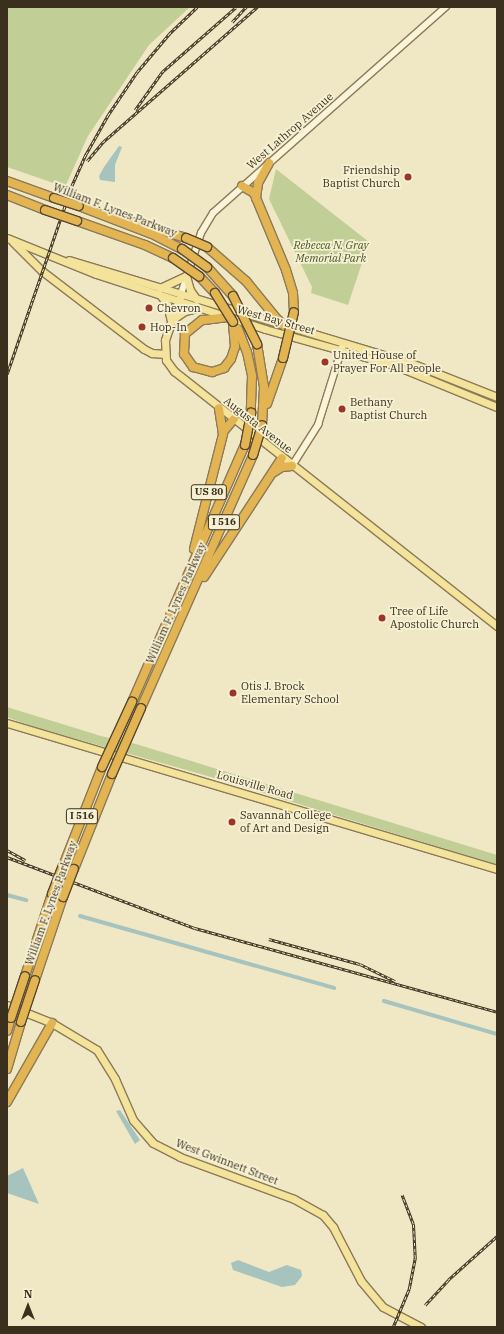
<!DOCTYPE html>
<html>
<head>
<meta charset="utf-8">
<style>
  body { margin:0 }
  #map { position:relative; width:504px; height:1334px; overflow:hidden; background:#f0e8c4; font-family:"IBM Plex Serif",serif }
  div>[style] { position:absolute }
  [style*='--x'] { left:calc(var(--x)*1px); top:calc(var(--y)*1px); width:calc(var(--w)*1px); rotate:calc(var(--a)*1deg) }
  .green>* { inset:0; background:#c1cf97 }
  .water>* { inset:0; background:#a6c3be }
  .canal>* { height:4px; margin:-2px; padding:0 2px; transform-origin:2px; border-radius:2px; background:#a6c3be }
  .roads { filter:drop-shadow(1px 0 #8b7a5a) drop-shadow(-1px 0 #8b7a5a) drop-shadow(0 1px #8b7a5a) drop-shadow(0 -1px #8b7a5a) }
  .minor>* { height:5.5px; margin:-2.75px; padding:0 2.75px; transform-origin:2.75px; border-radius:2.75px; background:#faf4d8 }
  .major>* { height:7px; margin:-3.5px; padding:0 3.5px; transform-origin:3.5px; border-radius:3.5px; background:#f4e39b }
  .highway>* { height:8px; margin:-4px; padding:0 4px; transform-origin:4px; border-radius:4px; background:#e2b452 }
  .rail>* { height:2.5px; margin-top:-1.25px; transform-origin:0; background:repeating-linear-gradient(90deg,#f7f1d4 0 3px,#3b2f1e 0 6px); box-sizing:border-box; border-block:1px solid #3b2f1e }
  .bridges { filter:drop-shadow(1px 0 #59472e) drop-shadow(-1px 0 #59472e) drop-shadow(0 1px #59472e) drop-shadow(0 -1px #59472e) }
  .highway-bridge>* { height:8px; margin:-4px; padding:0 4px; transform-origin:4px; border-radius:4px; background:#e2b452 }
  .dots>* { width:11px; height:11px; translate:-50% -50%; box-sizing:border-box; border:2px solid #f7f1d4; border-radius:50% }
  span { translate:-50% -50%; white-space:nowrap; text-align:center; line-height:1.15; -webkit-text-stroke:3.5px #f7f1d4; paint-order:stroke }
  .shield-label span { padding:1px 3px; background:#f7f1d4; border:1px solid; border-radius:3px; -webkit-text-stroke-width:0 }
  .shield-label { font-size:10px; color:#3b2f1e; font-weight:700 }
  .street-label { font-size:11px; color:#3b2f1e }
  .poi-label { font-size:11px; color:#3b2f1e }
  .right { translate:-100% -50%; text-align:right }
  .left { translate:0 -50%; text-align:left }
  .park-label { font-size:11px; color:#445824; font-style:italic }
  .frame { position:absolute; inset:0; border:8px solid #3b2f1e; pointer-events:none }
  .north { position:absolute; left:8px; top:1286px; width:40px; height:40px; -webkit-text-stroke:3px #f7f1d4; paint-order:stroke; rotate:0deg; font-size:11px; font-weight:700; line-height:16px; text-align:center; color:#3b2f1e }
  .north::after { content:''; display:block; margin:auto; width:14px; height:18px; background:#3b2f1e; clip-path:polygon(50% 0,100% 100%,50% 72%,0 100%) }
</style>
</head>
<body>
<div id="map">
  <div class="green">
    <div style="clip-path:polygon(7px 7px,190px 7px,149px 45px,88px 136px,65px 187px,7px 167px)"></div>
    <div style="clip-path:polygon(276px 169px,369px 242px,348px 305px,311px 293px,312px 287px,269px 199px)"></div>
    <div style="clip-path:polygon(7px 707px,101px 736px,136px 744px,497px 855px,497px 865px,211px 777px,34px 727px,7px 717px)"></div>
  </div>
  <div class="water">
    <div style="clip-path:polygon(119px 146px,122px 147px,115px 165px,115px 182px,100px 180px,99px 176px,104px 167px)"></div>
    <div style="clip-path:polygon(120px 1110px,140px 1140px,135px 1144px,116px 1111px)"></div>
    <div style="clip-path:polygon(23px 1168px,39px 1204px,7px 1193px,7px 1176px)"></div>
    <div style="clip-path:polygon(238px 1260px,269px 1272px,287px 1265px,301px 1270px,302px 1276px,295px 1285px,282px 1287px,233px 1270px,231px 1263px)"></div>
  </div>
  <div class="canal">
    <div style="--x:7;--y:895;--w:20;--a:15"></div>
    <div style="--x:80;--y:916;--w:264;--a:15.8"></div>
    <div style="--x:384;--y:1001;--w:118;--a:16.3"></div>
  </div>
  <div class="roads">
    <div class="minor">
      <div style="--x:181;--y:294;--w:64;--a:-71.8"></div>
      <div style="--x:201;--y:233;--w:23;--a:-59"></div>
      <div style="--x:213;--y:213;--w:311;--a:-41.5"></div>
      <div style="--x:292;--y:466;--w:49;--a:-57.6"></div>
      <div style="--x:318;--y:425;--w:81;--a:-72.7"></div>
    </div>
    <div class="major">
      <div style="--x:7;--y:238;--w:96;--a:22"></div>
      <div style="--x:96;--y:274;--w:178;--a:18"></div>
      <div style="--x:265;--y:329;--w:134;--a:15.6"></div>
      <div style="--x:394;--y:365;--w:111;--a:22.2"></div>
      <div style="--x:13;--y:242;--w:41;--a:45"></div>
      <div style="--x:42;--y:271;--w:128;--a:37.4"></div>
      <div style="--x:144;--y:349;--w:9;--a:27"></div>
      <div style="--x:152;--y:353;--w:13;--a:4"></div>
      <div style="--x:69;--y:260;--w:357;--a:16.8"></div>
      <div style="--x:411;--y:363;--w:92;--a:21.6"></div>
      <div style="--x:160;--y:288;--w:29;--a:-25"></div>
      <div style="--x:186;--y:276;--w:15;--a:74"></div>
      <div style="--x:190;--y:290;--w:12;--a:55"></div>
      <div style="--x:181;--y:294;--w:49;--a:109.2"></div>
      <div style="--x:165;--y:340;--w:20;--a:87"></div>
      <div style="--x:166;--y:360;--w:14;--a:54"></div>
      <div style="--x:174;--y:371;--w:412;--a:38.3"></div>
      <div style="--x:161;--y:296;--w:10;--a:53"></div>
      <div style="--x:167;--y:304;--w:17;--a:77"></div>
      <div style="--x:173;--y:319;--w:14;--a:-34"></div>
      <div style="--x:185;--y:311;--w:12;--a:-14"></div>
      <div style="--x:7;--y:723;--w:511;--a:16.59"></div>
      <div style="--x:7;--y:1005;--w:48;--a:21.8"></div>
      <div style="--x:52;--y:1023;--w:52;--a:31"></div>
      <div style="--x:97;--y:1050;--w:34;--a:58"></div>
      <div style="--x:115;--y:1079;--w:45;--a:66.3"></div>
      <div style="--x:133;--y:1120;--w:30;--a:49"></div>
      <div style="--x:153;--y:1143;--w:30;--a:27"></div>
      <div style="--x:180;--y:1157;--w:121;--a:20.2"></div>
      <div style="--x:294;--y:1199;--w:33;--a:29"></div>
      <div style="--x:323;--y:1215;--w:16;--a:50"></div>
      <div style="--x:333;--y:1227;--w:61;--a:62.6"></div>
      <div style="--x:361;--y:1281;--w:34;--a:50"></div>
      <div style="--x:383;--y:1307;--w:43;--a:27.8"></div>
    </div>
    <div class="highway">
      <div style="--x:7;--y:181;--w:50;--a:19.9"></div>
      <div style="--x:242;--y:186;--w:14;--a:30"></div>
      <div style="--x:254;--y:193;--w:83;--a:67.4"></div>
      <div style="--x:286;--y:270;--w:24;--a:73"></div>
      <div style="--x:293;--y:293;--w:19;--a:87"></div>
      <div style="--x:7;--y:195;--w:41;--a:21.5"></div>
      <div style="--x:256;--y:198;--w:15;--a:-82"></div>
      <div style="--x:258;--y:183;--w:23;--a:-61"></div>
      <div style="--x:79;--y:206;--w:78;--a:21"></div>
      <div style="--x:152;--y:234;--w:34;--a:27"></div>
      <div style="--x:77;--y:221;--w:72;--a:19.4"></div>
      <div style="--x:145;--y:245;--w:31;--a:25"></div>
      <div style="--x:133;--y:222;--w:55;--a:16.8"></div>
      <div style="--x:207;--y:247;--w:52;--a:41.1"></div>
      <div style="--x:246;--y:281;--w:49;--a:50.8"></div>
      <div style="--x:277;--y:319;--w:13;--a:42"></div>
      <div style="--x:207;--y:267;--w:39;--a:48"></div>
      <div style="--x:199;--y:276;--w:23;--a:47"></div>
      <div style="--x:228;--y:317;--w:26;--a:173"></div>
      <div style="--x:202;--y:320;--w:22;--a:141"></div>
      <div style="--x:185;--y:334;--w:20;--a:93"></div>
      <div style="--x:184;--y:354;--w:16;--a:55"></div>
      <div style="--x:193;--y:367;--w:20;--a:15"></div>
      <div style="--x:212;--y:372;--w:13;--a:-18"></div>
      <div style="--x:224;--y:368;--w:11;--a:-52"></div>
      <div style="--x:231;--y:359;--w:13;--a:-72"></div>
      <div style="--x:235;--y:347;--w:25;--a:-95"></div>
      <div style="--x:238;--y:329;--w:25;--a:69"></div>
      <div style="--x:247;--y:352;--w:25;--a:78"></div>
      <div style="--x:252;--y:376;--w:37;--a:92"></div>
      <div style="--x:257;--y:344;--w:44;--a:80.8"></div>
      <div style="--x:264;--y:387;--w:38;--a:93"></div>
      <div style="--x:267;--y:404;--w:49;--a:-70.8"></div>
      <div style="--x:223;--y:432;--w:17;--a:-50"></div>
      <div style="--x:274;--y:472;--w:9;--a:-32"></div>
      <div style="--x:282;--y:467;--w:10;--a:-6"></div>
      <div style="--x:194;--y:549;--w:119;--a:-75.8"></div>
      <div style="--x:223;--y:434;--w:26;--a:-99"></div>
      <div style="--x:204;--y:577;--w:142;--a:-56.8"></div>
      <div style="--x:132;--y:702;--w:281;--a:-66.3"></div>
      <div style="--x:141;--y:708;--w:277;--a:-66.1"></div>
      <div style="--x:63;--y:866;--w:106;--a:-68.5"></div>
      <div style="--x:74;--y:869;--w:102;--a:-68.2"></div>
      <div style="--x:25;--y:976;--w:86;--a:-71.8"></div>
      <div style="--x:35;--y:980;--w:88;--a:-71.4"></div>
      <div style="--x:7;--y:1031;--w:14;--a:-73"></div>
      <div style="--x:7;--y:1069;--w:49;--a:-73.4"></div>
      <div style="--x:7;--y:1102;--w:91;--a:-60.3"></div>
    </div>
  </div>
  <div class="rail">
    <div style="--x:232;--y:22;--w:21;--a:-47"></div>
    <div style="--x:135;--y:110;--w:47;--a:-54.6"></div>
    <div style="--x:162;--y:72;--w:98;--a:-41.3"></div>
    <div style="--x:87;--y:161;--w:25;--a:-50"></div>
    <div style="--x:103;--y:142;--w:205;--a:-41.2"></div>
    <div style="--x:7;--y:374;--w:200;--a:-71"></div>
    <div style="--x:72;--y:185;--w:34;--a:-66"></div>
    <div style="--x:86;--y:154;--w:45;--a:-60.6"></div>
    <div style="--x:108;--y:115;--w:52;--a:-56"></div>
    <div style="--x:137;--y:72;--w:50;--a:-49.9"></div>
    <div style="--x:169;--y:34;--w:39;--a:-44"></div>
    <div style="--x:7;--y:850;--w:21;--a:29"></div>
    <div style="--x:7;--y:857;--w:201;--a:20.7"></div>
    <div style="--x:195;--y:928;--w:313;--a:15.5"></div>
    <div style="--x:269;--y:939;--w:94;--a:15.4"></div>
    <div style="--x:360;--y:964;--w:39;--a:26"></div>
    <div style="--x:425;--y:1305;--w:34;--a:-47"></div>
    <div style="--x:448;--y:1280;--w:66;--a:-41.9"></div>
    <div style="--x:393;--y:1327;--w:41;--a:-67.2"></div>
    <div style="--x:409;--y:1289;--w:32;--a:-79"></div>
    <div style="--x:415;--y:1258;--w:34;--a:-93"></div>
    <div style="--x:413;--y:1224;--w:31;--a:-111"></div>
  </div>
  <div class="bridges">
    <div class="highway-bridge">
      <div style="--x:54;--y:198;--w:26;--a:18"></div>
      <div style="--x:45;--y:210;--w:34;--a:19"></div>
      <div style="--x:186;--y:238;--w:23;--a:23"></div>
      <div style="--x:182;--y:249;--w:31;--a:36"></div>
      <div style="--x:173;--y:258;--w:32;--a:35"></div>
      <div style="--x:215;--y:293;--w:34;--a:58"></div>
      <div style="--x:233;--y:296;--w:54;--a:63.4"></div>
      <div style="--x:283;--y:358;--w:47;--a:-76.6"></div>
      <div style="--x:245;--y:445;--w:33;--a:-79"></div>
      <div style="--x:253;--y:455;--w:31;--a:-73"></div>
      <div style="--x:102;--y:767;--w:72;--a:-65.2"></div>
      <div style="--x:112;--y:774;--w:72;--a:-66.3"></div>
      <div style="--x:52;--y:894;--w:30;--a:-69"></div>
      <div style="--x:63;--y:897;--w:30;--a:-69"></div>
      <div style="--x:11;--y:1018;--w:44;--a:-71.6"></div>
      <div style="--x:21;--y:1022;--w:44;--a:-71.6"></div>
    </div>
  </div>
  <div class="dots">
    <div style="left:408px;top:177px;background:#9d3527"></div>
    <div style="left:149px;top:308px;background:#9d3527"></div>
    <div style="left:142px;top:327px;background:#9d3527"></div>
    <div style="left:325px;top:362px;background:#9d3527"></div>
    <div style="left:342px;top:409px;background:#9d3527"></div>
    <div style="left:382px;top:618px;background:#9d3527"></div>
    <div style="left:233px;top:693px;background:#9d3527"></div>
    <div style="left:232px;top:822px;background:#9d3527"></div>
  </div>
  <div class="shield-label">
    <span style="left:209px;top:492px">US 80</span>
    <span style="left:224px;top:522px">I 516</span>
    <span style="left:82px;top:816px">I 516</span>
  </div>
  <div class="street-label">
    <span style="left:290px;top:131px;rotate:-41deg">West Lathrop Avenue</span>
    <span style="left:115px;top:210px;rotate:21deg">William F. Lynes Parkway</span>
    <span style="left:276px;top:320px;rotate:16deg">West Bay Street</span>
    <span style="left:258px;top:425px;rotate:38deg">Augusta Avenue</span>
    <span style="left:176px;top:603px;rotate:-66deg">William F. Lynes Parkway</span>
    <span style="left:255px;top:785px;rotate:16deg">Louisville Road</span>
    <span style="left:51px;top:903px;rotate:-70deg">William F. Lynes Parkway</span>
    <span style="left:227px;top:1162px;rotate:21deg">West Gwinnett Street</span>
  </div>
  <div class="poi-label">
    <span class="right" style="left:400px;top:177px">Friendship<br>Baptist Church</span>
    <span class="left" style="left:157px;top:308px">Chevron</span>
    <span class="left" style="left:150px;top:327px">Hop-In</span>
    <span class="left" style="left:333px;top:362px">United House of<br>Prayer For All People</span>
    <span class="left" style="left:350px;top:409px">Bethany<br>Baptist Church</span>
    <span class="left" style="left:390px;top:618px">Tree of Life<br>Apostolic Church</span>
    <span class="left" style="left:241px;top:693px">Otis J. Brock<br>Elementary School</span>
    <span class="left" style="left:240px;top:822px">Savannah College<br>of Art and Design</span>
  </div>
  <div class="park-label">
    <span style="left:331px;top:252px">Rebecca N. Gray<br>Memorial Park</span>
  </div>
  <div class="frame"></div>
  <div class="north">N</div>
</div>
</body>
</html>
